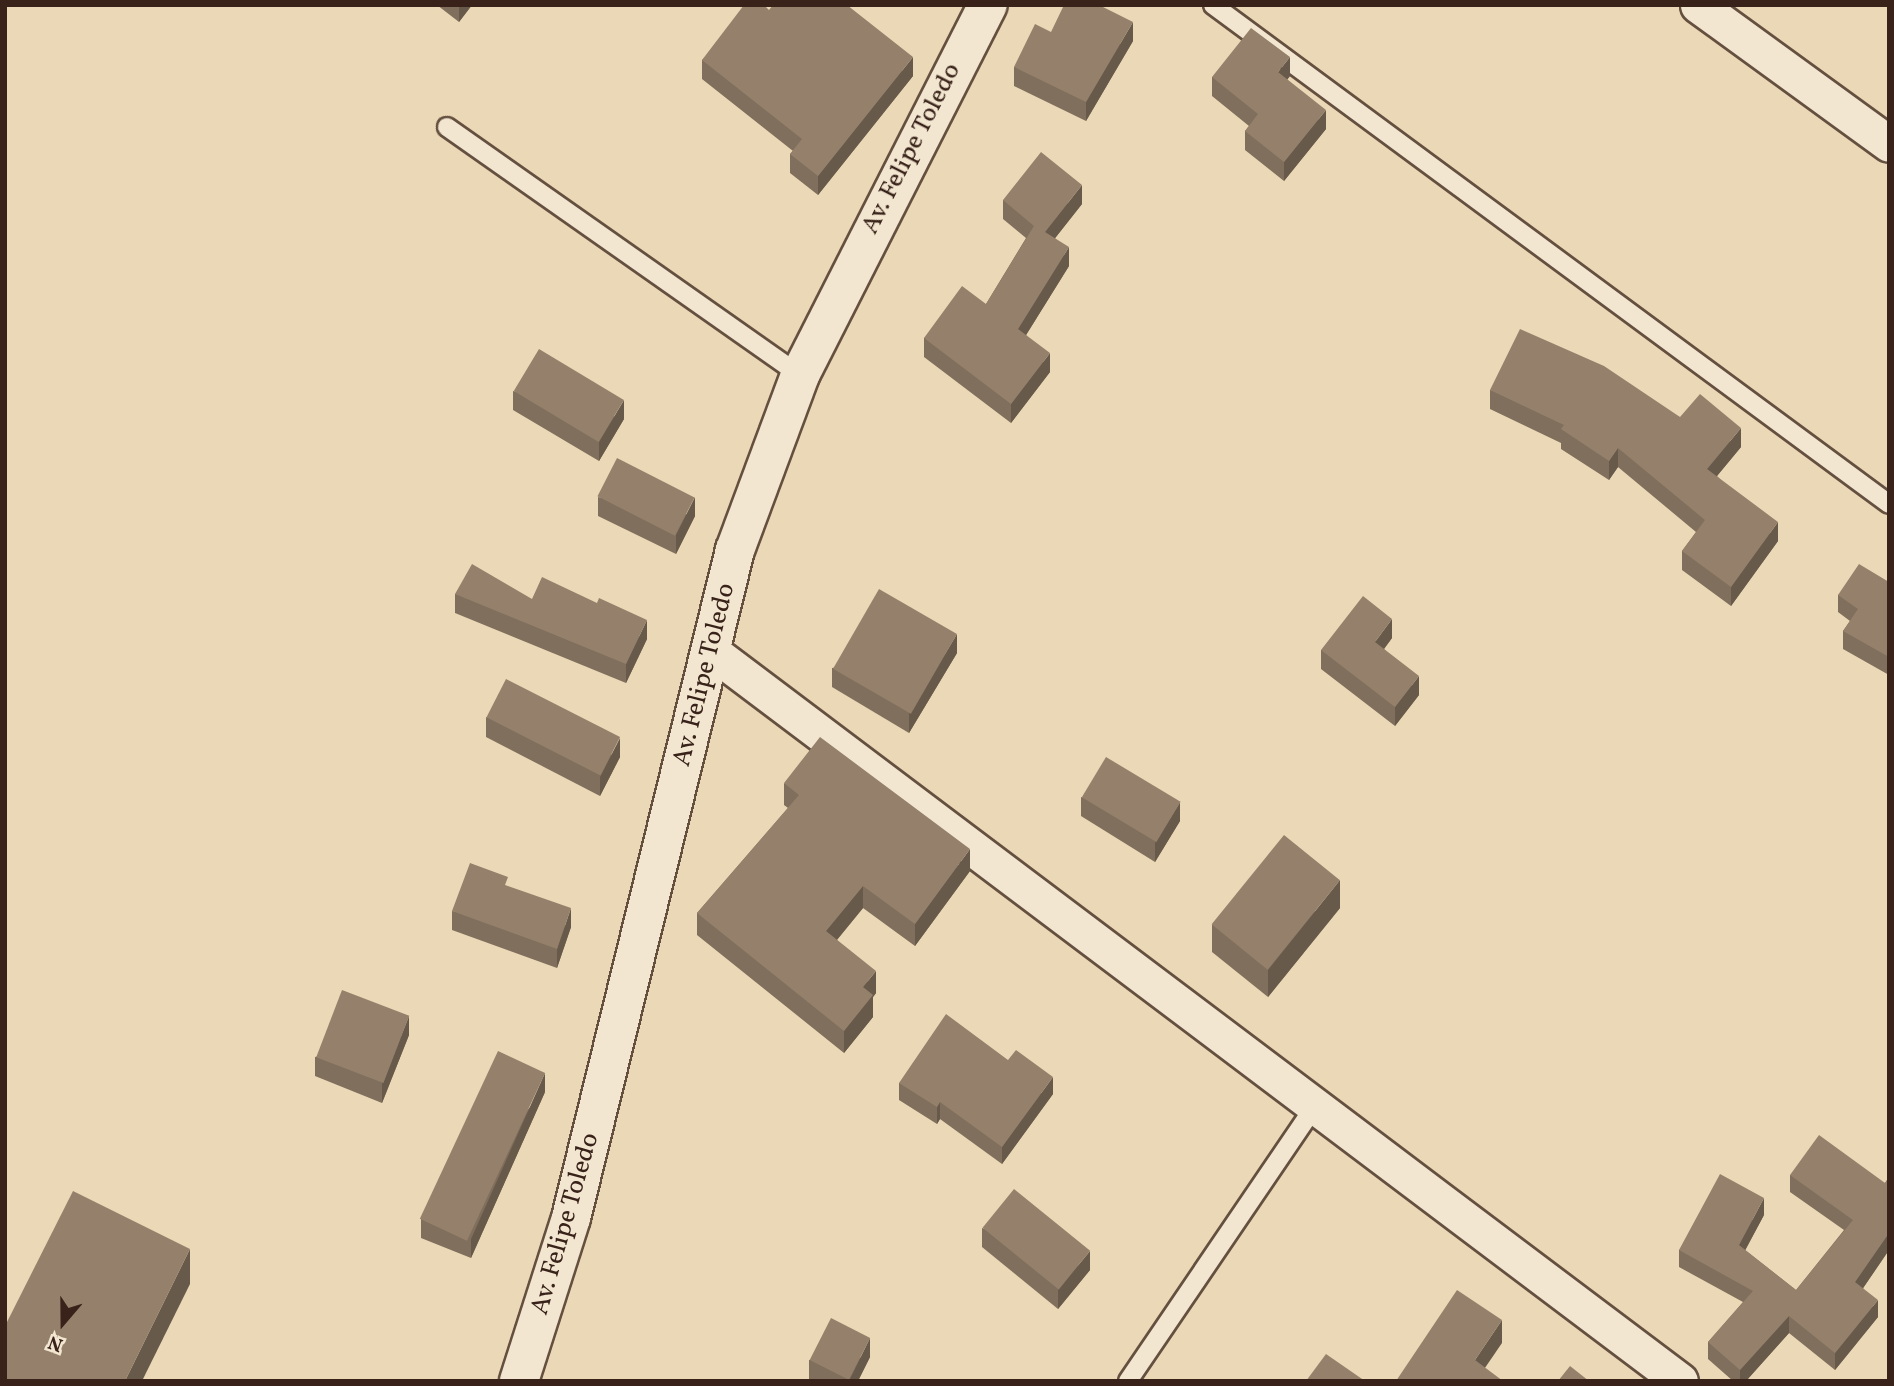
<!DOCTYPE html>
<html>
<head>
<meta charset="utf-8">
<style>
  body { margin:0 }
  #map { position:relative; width:1894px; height:1386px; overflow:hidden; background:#ebd8b6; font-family:Vollkorn,serif }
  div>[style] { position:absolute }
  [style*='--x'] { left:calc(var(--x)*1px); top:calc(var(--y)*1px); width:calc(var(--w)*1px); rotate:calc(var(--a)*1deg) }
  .roads { filter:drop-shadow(2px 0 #655040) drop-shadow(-2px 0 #655040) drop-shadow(0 2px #655040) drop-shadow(0 -2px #655040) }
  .service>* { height:18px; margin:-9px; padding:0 9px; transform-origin:9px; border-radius:9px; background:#f2e6d0 }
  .minor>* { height:35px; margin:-17.5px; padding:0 17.5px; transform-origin:17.5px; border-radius:17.5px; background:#f2e6d0 }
  .secondary>* { height:38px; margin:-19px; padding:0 19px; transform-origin:19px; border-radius:19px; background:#f2e6d0 }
  .wall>* { inset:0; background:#806f5c }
  .shaded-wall>* { inset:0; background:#685a4b }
  .building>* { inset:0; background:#95816b; transform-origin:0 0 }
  span { translate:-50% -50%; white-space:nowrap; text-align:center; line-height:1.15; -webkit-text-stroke:5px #f2e6d0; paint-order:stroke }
  .street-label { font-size:26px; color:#382219 }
  .frame { position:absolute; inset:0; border:7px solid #382219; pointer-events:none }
  .north { position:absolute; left:28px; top:1288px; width:70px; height:70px; -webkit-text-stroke:5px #f2e6d0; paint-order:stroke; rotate:200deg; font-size:19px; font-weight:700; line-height:28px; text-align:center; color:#382219 }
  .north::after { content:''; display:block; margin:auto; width:24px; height:32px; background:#382219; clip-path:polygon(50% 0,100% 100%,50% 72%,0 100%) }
</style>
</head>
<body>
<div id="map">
  <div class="roads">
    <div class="service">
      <div style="--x:1213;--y:5;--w:840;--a:36.43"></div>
      <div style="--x:447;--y:127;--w:431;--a:35.1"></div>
      <div style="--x:1128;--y:1381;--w:333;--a:-55.8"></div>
    </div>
    <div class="minor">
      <div style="--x:1698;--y:5;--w:236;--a:36"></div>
      <div style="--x:711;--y:651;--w:1213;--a:36.99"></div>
    </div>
    <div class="secondary">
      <div style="--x:519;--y:1381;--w:171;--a:-72.3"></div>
      <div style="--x:571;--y:1218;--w:688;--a:-76.21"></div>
      <div style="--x:735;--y:550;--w:187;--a:-69.6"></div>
      <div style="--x:800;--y:375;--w:415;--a:-63.1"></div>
    </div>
  </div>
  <div class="wall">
    <div style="clip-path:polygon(437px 5px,472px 5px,459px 22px)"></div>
    <div style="clip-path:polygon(769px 10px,913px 76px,818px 195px,790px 173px,790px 154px,793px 151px,702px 79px,702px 60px)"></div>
    <div style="clip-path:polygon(1133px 41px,1086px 121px,1014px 86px,1014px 67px)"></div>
    <div style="clip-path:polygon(1290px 76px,1287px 80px,1326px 129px,1284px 181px,1245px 150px,1245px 131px,1249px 126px,1212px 96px,1212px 77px)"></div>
    <div style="clip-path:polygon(1003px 200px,1082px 204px,1055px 238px,1069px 266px,1026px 335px,1050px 372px,1011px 423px,924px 357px,924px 338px,986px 304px,1026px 238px,1003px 219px)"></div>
    <div style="clip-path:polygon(1490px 390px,1680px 417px,1741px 447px,1717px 476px,1778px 541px,1731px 606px,1682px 570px,1682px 551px,1696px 532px,1618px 467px,1609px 480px,1561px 449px,1561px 443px,1490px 409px)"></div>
    <div style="clip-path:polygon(513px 391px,624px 419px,599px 461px,513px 410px)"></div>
    <div style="clip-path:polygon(598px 497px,695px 516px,676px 554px,598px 516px)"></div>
    <div style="clip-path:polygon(1889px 582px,1889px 675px,1843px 649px,1843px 631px,1850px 621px,1838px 612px,1838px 595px)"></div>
    <div style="clip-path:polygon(455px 594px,532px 599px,647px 639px,626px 683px,455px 613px)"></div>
    <div style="clip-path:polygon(1392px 638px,1384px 649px,1419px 695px,1395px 726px,1321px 669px,1321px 650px)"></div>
    <div style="clip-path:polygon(957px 653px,909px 733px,832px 687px,832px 668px)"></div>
    <div style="clip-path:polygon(486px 717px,620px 757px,600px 796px,486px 737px)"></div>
    <div style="clip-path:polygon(784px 783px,970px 871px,915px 946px,863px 908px,837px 940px,876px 993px,873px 997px,873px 1017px,844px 1053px,697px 935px,697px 913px,788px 808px,784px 805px)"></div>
    <div style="clip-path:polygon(1081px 797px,1180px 821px,1155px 862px,1081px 816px)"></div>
    <div style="clip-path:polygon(1340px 908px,1268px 997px,1212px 952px,1212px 925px)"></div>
    <div style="clip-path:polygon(452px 911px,571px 927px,557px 968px,452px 930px)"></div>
    <div style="clip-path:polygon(409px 1035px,382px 1103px,315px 1076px,315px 1057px)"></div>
    <div style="clip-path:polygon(899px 1083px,1053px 1094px,1002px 1164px,940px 1119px,937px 1124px,899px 1100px)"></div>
    <div style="clip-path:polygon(545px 1092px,471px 1258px,421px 1238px,421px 1219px)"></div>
    <div style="clip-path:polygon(1790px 1175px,1885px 1183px,1889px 1177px,1889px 1250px,1863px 1288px,1878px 1317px,1835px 1370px,1789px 1333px,1746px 1381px,1733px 1381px,1708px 1359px,1708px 1342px,1743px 1302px,1679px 1267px,1679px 1250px,1764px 1215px,1745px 1250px,1796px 1290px,1844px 1230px,1790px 1192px)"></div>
    <div style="clip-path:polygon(982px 1228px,1090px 1270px,1058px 1309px,982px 1247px)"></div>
    <div style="clip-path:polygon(870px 1357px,858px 1381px,813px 1381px,809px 1379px,809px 1360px)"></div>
  </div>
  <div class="shaded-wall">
    <div style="clip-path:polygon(459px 5px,472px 5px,459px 22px)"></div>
    <div style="clip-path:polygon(1133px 22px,1133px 41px,1086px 121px,1086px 102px)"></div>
    <div style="clip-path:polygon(913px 57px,913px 76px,818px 195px,818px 176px)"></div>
    <div style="clip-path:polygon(1290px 57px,1290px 76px,1278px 91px,1278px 72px)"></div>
    <div style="clip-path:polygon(1326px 110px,1326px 129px,1284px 181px,1284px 162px)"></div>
    <div style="clip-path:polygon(1082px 185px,1082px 204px,1045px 251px,1045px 232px)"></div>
    <div style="clip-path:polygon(1069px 247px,1069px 266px,1018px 348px,1018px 329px)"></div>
    <div style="clip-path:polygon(1050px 353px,1050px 372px,1011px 423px,1011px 404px)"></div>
    <div style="clip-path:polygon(624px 400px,624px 419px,599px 461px,599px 442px)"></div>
    <div style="clip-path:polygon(1741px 428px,1741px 447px,1707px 488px,1707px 469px)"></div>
    <div style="clip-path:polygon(1618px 448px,1618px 467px,1609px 480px,1609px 461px)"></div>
    <div style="clip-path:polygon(695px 497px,695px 516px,676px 554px,676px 535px)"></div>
    <div style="clip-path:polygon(1778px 522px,1778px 541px,1731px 606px,1731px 587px)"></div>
    <div style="clip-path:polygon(1392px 619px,1392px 638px,1375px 661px,1375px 642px)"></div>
    <div style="clip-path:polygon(647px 620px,647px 639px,626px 683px,626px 664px)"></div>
    <div style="clip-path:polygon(957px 634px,957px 653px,909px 733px,909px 714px)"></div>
    <div style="clip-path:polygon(1419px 676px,1419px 695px,1395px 726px,1395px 707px)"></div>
    <div style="clip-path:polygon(620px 738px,620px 757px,600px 796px,600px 777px)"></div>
    <div style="clip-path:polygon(1180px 802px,1180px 821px,1155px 862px,1155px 843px)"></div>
    <div style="clip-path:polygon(970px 849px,970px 871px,915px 946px,915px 924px)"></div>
    <div style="clip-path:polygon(1340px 880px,1340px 908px,1268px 997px,1268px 970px)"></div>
    <div style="clip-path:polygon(863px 886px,863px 908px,826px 953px,826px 931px)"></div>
    <div style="clip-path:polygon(571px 908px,571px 927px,557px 968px,557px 949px)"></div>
    <div style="clip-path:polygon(876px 971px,876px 993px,873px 997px,873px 1017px,844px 1053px,844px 1031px,863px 987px)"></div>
    <div style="clip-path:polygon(409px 1016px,409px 1035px,382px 1103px,382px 1084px)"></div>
    <div style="clip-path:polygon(545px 1073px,545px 1092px,471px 1258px,471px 1239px)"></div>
    <div style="clip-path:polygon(1053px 1077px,1053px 1094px,1002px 1164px,1002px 1147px)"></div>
    <div style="clip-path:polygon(940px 1102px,940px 1119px,937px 1124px,937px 1107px)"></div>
    <div style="clip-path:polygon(1764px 1198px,1764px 1215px,1739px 1262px,1739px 1245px)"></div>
    <div style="clip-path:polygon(1889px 1233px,1889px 1250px,1855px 1300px,1855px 1282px)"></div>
    <div style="clip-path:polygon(190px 1249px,190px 1284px,142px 1381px,125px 1381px)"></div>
    <div style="clip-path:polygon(1090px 1251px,1090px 1270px,1058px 1309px,1058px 1290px)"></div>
    <div style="clip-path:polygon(1878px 1300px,1878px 1317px,1835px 1370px,1835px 1353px)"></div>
    <div style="clip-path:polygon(1789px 1316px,1789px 1333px,1746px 1381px,1740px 1381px,1740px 1370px)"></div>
    <div style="clip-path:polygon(1502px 1320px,1502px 1343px,1476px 1381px,1475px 1360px)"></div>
    <div style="clip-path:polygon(870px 1338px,870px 1357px,858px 1381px,849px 1381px)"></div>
  </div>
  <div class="building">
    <div style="clip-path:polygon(744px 5px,764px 5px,769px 10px,773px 5px,847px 5px,913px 57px,818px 176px,790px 154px,802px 139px,702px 60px)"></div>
    <div style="clip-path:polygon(1064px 5px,1099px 5px,1133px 22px,1086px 102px,1014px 67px,1035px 24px,1051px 32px)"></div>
    <div style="clip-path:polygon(1251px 28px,1290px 57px,1278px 72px,1326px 110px,1284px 162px,1245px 131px,1258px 114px,1212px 77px)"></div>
    <div style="clip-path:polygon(1041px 152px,1082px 185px,1045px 232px,1069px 247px,1018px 329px,1050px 353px,1011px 404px,924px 338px,962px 286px,986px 304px,1034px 226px,1003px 200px)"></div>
    <div style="clip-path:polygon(1520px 329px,1604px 366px,1680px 417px,1700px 394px,1741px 428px,1707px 469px,1778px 522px,1731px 587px,1682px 551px,1705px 520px,1618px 448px,1609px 461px,1561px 429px,1564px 425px,1490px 390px)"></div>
    <div style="left:539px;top:349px;width:99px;height:49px;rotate:31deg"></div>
    <div style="left:617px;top:458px;width:87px;height:43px;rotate:27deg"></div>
    <div style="clip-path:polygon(472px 564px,532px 599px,542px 577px,597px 603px,599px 598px,647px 620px,626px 664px,455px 594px)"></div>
    <div style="clip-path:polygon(1859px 564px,1889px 582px,1889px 657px,1843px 631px,1858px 609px,1838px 595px)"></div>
    <div style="left:879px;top:589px;width:90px;height:92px;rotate:30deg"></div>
    <div style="clip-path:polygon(1363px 596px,1392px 619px,1375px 642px,1419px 676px,1395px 707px,1321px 650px)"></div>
    <div style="left:506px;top:679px;width:128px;height:43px;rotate:27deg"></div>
    <div style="clip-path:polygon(820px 737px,970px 849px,915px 924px,863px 886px,826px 931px,876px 971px,863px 987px,873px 995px,844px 1031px,697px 913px,799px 795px,784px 783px)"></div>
    <div style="left:1106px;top:757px;width:87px;height:47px;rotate:31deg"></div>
    <div style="left:1284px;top:835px;width:72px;height:115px;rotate:39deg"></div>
    <div style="clip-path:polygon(470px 863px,508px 877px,505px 885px,571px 908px,557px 949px,452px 911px)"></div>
    <div style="left:342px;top:990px;width:72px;height:72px;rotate:21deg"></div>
    <div style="clip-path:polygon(946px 1014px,1008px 1060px,1016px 1050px,1053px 1077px,1002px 1147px,940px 1102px,937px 1107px,899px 1083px)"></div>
    <div style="left:498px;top:1051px;width:52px;height:185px;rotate:25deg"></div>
    <div style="clip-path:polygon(1819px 1135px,1885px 1183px,1889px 1177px,1889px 1233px,1855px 1282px,1878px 1300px,1835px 1353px,1789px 1316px,1740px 1370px,1708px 1342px,1753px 1291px,1679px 1250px,1720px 1174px,1764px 1198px,1739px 1245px,1796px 1290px,1853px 1220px,1790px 1175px)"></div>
    <div style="left:1014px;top:1189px;width:98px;height:50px;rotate:39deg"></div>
    <div style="clip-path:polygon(73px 1191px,190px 1249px,125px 1381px,5px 1381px,5px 1326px)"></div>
    <div style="clip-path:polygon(1457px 1290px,1502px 1320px,1475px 1360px,1503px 1381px,1396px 1381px)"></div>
    <div style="left:831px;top:1318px;width:44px;height:47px;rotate:27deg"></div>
    <div style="clip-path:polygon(1326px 1354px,1365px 1381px,1306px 1381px)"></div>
    <div style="clip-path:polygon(1570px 1366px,1589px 1381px,1558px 1381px)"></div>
  </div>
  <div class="street-label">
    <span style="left:912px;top:149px;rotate:-63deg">Av. Felipe Toledo</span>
    <span style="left:705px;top:675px;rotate:-76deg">Av. Felipe Toledo</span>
    <span style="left:566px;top:1224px;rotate:-74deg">Av. Felipe Toledo</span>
  </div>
  <div class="frame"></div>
  <div class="north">N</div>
</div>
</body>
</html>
